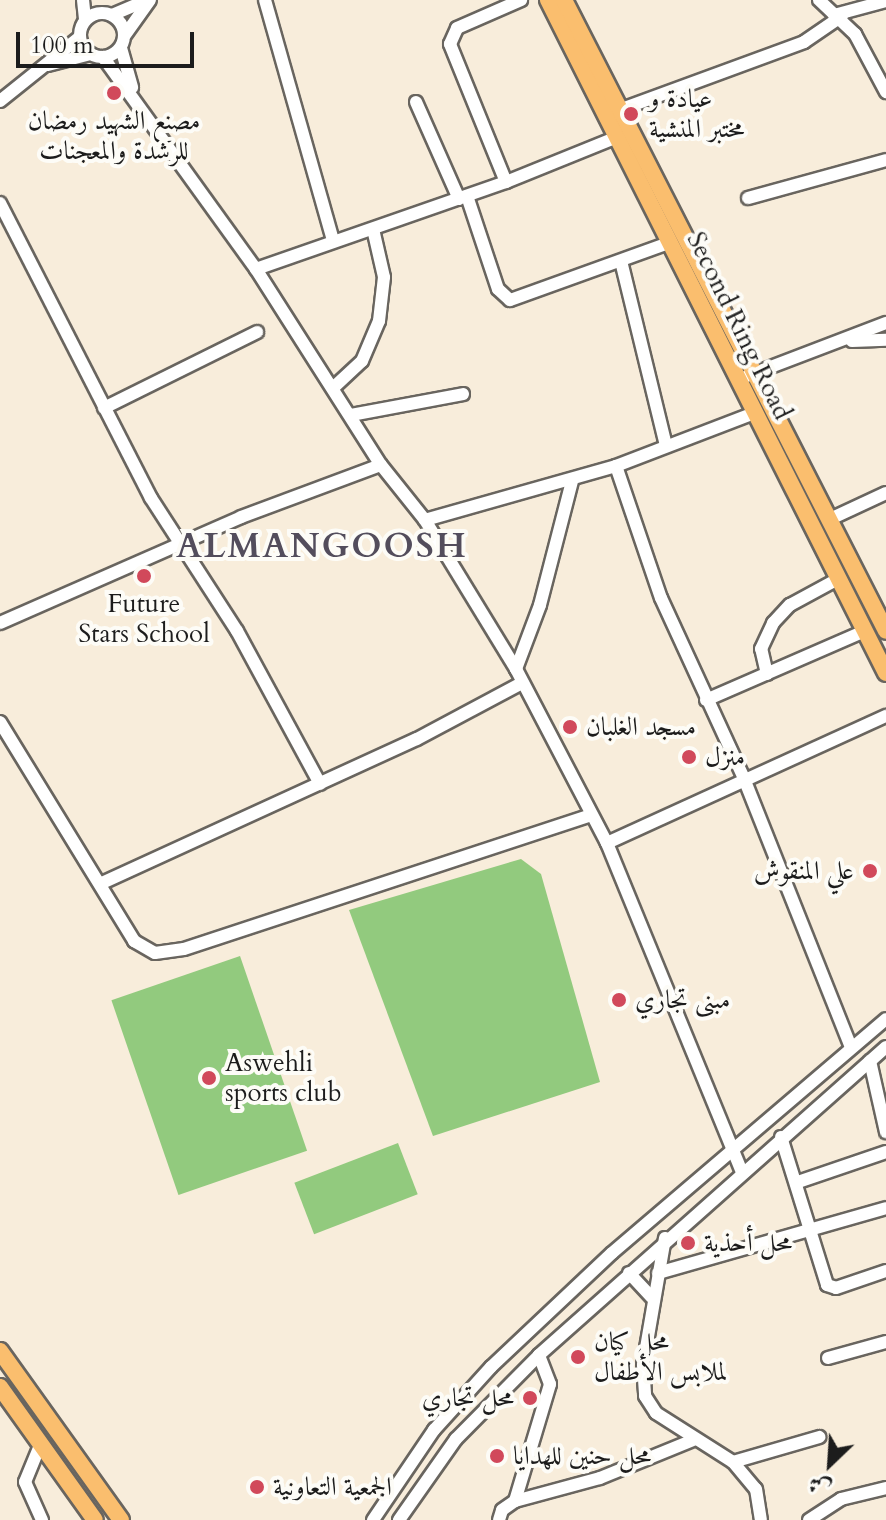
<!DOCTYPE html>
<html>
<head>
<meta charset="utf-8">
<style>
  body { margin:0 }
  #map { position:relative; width:886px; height:1520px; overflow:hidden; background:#f8eddb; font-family:Cardo,Amiri,serif }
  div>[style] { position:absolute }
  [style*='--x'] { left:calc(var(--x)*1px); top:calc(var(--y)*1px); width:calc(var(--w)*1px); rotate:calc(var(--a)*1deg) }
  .green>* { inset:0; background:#92ca7e; transform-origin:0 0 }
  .roads { filter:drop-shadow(2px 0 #69655f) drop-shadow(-2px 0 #69655f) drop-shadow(0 2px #69655f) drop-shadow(0 -2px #69655f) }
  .minor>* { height:12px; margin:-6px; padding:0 6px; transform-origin:6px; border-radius:6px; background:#fff }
  .minor>.ring { margin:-6px; padding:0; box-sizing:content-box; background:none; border:12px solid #fff; border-radius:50% }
  .major>* { height:16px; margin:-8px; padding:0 8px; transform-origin:8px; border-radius:8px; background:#fabe6e }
  .dots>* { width:22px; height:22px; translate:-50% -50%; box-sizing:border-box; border:4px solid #fdfcf7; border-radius:50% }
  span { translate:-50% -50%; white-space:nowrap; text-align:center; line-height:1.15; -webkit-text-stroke:8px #fdfcf7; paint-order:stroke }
  .poi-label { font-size:26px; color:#1c1c1c }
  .left { translate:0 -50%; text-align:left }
  .right { translate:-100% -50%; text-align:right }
  .street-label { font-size:26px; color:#1c1c1c }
  .district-label { font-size:34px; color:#534d5c; font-weight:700; letter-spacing:2px }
  .north { position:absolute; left:790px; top:1424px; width:80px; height:80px; -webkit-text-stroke:6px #fdfcf7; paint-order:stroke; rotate:205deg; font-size:22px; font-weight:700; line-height:32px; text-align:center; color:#1c1c1c }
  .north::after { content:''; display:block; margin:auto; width:28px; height:36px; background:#1c1c1c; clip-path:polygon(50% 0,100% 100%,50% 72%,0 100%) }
  .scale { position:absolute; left:16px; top:32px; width:178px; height:36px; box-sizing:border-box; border:4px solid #1c1c1c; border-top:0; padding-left:10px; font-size:24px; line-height:28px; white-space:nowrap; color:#1c1c1c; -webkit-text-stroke:6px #fdfcf7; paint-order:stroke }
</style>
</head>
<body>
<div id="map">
  <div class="green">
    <div style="clip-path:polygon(521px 859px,541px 874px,600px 1082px,433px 1136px,349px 910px)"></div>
    <div style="left:240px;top:956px;width:206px;height:136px;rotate:71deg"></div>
    <div style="left:398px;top:1143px;width:55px;height:111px;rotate:69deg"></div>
  </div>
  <div class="roads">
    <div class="minor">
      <div style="--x:83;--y:0;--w:20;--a:84"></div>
      <div style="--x:265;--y:0;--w:249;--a:74.2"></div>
      <div style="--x:819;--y:0;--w:50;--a:43.4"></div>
      <div style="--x:855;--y:34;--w:66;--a:61.9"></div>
      <div class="ring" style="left:80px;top:13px;width:32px;height:32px"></div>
      <div style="--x:112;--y:15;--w:39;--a:-23"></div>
      <div style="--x:834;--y:15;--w:54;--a:-15.1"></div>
      <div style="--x:125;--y:35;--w:43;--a:-54.5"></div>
      <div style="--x:121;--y:48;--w:41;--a:74.2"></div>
      <div style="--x:103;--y:57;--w:261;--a:54.2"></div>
      <div style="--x:256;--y:269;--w:232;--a:57.5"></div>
      <div style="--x:381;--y:465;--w:70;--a:51.3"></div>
      <div style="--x:425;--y:520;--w:175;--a:58.6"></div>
      <div style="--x:516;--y:669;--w:196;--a:62.4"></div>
      <div style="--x:607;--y:843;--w:356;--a:67.7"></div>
      <div style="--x:48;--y:65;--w:43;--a:-14.7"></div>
      <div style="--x:0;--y:101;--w:102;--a:-38.7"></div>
      <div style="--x:416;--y:102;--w:106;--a:66.1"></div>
      <div style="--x:622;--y:109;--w:194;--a:-20.2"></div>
      <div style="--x:804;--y:42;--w:46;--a:-34.4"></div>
      <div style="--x:506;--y:182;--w:149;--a:-112.1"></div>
      <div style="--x:450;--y:44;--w:17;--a:-66"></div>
      <div style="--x:457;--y:28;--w:70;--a:-23.6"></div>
      <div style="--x:467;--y:196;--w:98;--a:71.6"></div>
      <div style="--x:498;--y:289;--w:16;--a:43"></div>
      <div style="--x:510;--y:300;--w:171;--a:-19.8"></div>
      <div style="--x:748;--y:198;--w:143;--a:-15.4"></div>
      <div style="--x:0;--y:203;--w:331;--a:62.9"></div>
      <div style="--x:151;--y:498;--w:158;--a:57.1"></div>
      <div style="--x:237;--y:631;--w:174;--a:61.5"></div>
      <div style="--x:621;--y:261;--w:190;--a:76.3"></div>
      <div style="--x:256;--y:269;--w:265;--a:-19.2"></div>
      <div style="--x:506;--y:182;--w:118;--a:-22"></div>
      <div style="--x:852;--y:341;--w:34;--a:-2"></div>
      <div style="--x:747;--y:376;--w:149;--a:-20.9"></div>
      <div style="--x:334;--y:387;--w:38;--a:-43"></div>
      <div style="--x:362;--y:361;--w:43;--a:-67"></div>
      <div style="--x:379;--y:321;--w:44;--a:-83.5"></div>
      <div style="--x:384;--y:277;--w:49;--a:-102.9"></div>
      <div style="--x:104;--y:408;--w:171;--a:-26.4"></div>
      <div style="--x:351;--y:415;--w:114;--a:-10.6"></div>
      <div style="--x:616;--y:466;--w:139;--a:71.2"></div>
      <div style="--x:661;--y:598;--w:201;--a:65.3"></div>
      <div style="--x:745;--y:781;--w:286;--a:68.3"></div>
      <div style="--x:425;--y:520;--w:198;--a:-15.8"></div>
      <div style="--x:616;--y:466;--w:148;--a:-21"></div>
      <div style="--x:828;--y:520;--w:64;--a:-25"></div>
      <div style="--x:0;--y:623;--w:263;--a:-23.7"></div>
      <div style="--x:241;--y:517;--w:149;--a:-20.4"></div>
      <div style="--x:516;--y:669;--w:68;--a:-69.4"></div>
      <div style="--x:540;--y:605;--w:128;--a:-75.5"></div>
      <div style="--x:767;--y:674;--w:26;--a:-103"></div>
      <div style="--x:761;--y:649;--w:29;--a:-65"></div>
      <div style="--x:773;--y:623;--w:25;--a:-47"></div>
      <div style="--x:790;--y:605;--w:55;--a:-28.4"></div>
      <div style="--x:706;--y:700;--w:173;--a:-23.5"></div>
      <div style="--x:0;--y:722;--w:257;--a:58.5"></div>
      <div style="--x:134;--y:941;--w:24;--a:30"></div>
      <div style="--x:155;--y:953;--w:29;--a:-8"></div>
      <div style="--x:184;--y:949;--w:428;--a:-18.2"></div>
      <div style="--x:607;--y:843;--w:307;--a:-24.5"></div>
      <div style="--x:102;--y:883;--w:346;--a:-24.6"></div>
      <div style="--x:417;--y:739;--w:119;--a:-28.1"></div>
      <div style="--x:870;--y:1061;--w:73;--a:77.3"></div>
      <div style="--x:781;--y:1137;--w:155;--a:72.7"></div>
      <div style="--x:827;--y:1285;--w:9;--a:18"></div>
      <div style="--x:836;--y:1288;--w:53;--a:-18.8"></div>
      <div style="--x:798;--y:1182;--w:93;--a:-18.8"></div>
      <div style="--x:665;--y:1238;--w:129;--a:99.8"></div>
      <div style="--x:643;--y:1365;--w:31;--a:86"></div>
      <div style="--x:645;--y:1396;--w:20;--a:57"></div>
      <div style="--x:656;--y:1413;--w:91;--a:32.5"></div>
      <div style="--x:733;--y:1462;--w:90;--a:-16.2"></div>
      <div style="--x:629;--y:1273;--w:33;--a:47"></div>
      <div style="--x:658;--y:1273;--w:237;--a:-15.9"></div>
      <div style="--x:828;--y:1358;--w:60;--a:-15.4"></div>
      <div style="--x:41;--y:1443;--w:42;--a:112.3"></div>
      <div style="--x:25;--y:1482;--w:42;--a:65.9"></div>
      <div style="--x:733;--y:1462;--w:35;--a:50"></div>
      <div style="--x:756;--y:1489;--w:31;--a:81"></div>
      <div style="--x:515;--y:1501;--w:122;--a:-73.3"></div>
      <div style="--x:550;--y:1384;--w:31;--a:-111"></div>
      <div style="--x:373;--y:1520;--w:109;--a:-55.9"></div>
      <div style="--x:434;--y:1430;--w:85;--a:-47.9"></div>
      <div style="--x:491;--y:1367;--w:166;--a:-43.3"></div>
      <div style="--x:612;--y:1253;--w:360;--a:-40.5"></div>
      <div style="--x:399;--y:1520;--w:99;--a:-54.9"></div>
      <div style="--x:456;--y:1439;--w:118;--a:-45.3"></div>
      <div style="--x:539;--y:1355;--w:464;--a:-41.6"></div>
      <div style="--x:499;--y:1520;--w:10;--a:-73"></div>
      <div style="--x:502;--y:1510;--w:16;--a:-35"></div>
      <div style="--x:515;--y:1501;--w:88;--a:-15.1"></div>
      <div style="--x:600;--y:1478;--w:100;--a:-22.2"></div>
      <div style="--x:809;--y:1520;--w:38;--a:-33"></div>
      <div style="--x:841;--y:1499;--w:46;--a:-13.7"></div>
    </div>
    <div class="major">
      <div style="--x:548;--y:0;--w:753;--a:63.33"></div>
      <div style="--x:564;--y:0;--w:708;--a:62.96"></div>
      <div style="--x:0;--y:1351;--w:208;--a:54.4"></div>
      <div style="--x:0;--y:1387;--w:163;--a:54.5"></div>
    </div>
  </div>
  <div class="dots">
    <div style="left:114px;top:93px;background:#d1495b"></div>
    <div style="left:631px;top:114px;background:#d1495b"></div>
    <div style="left:144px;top:576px;background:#d1495b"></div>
    <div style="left:570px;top:727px;background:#d1495b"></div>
    <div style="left:689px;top:757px;background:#d1495b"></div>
    <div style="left:870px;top:871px;background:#d1495b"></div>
    <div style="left:619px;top:1000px;background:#d1495b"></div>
    <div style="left:209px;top:1078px;background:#d1495b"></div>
    <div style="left:688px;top:1243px;background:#d1495b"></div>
    <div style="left:578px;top:1357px;background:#d1495b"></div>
    <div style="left:530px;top:1398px;background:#d1495b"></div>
    <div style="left:497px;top:1456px;background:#d1495b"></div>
    <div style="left:257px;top:1487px;background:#d1495b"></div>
  </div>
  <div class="poi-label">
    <span class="left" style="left:649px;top:114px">عيادة و<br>مختبر المنشية</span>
    <span style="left:114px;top:136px">مصنع الشهيد رمضان<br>للرشدة والمعجنات</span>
    <span style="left:144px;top:619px">Future<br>Stars School</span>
    <span class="left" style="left:586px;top:727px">مسجد الغلبان</span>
    <span class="left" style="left:705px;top:757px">منزل</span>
    <span class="right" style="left:854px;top:871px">علي المنقوش</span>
    <span class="left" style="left:635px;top:1000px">مبنى تجاري</span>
    <span class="left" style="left:225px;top:1078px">Aswehli<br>sports club</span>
    <span class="left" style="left:704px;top:1243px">محل أحذية</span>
    <span class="left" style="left:594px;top:1357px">محل كيان<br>لملابس الأطفال</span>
    <span class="right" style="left:514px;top:1398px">محل تجاري</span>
    <span class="left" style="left:513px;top:1456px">محل حنين للهدايا</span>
    <span class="left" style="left:273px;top:1487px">الجمعية التعاونية</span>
  </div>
  <div class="street-label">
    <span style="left:739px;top:326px;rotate:64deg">Second Ring Road</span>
  </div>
  <div class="district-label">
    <span style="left:322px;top:547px">ALMANGOOSH</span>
  </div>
  <div class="north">ش</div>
  <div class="scale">100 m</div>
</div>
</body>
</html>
